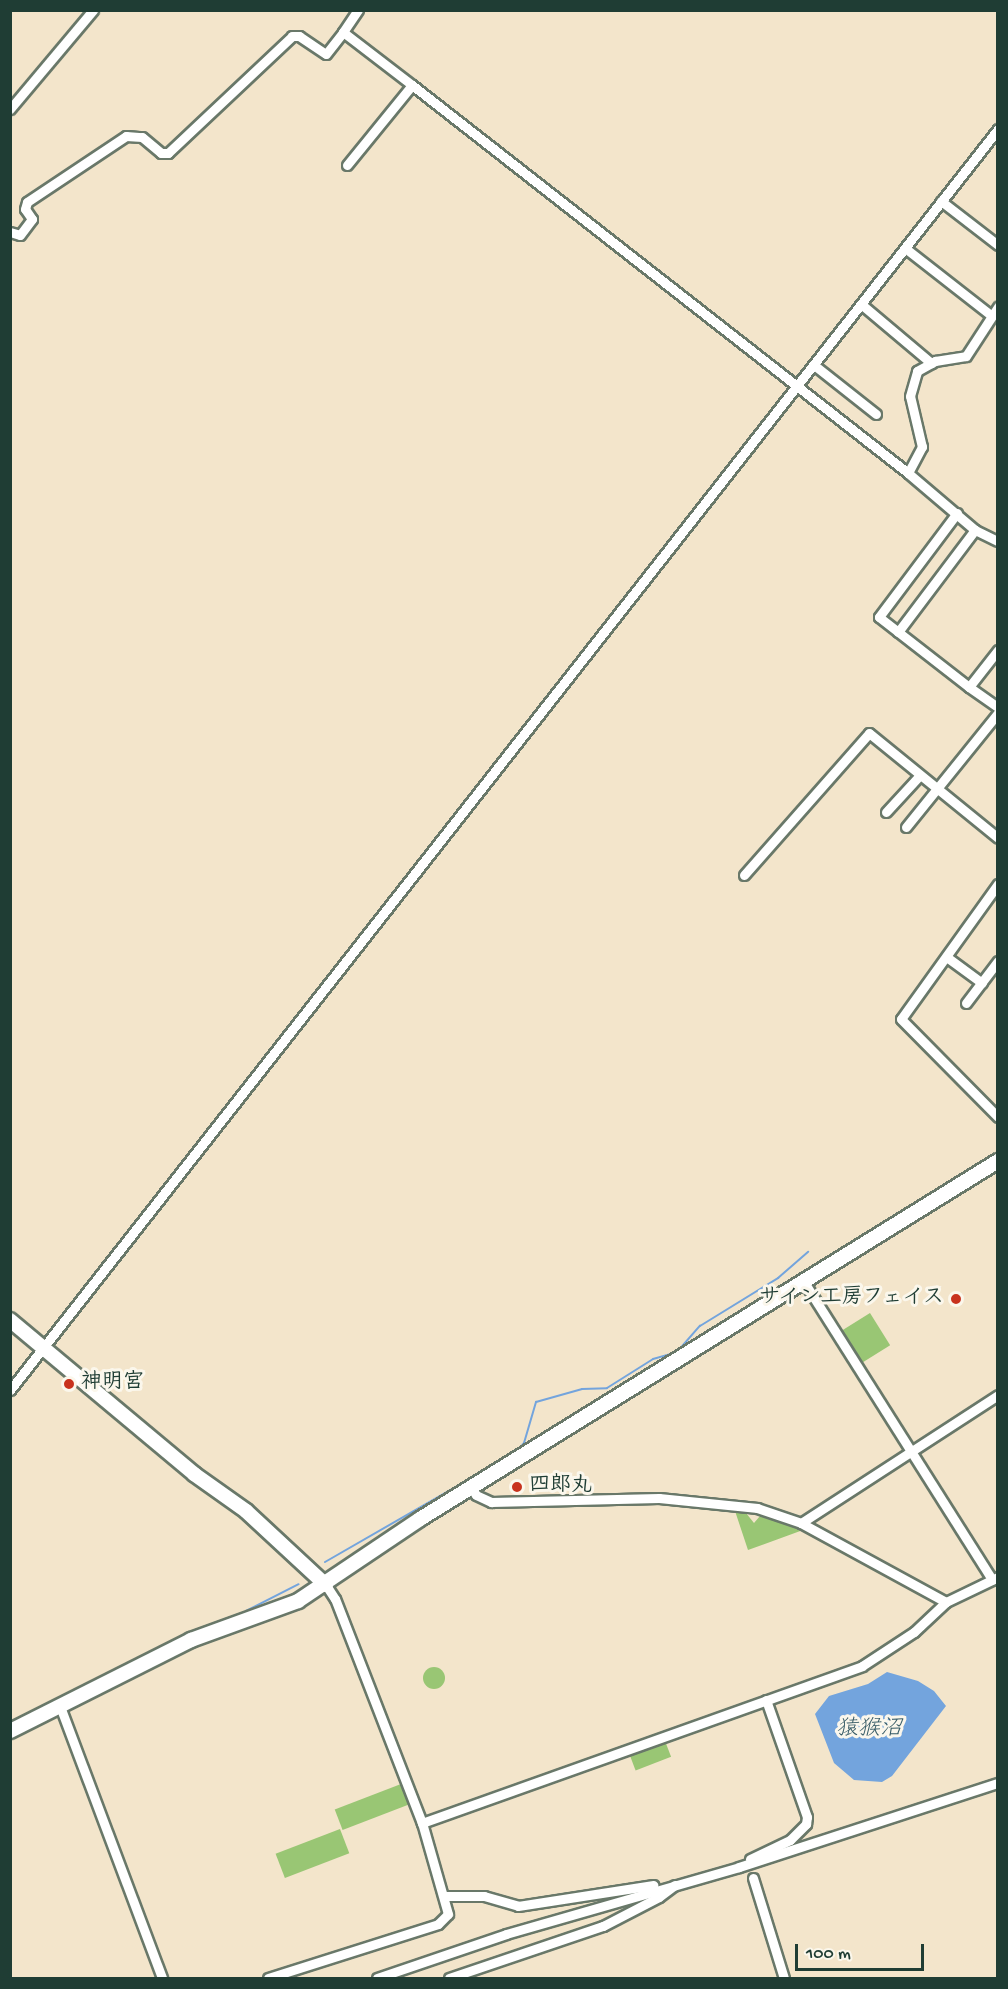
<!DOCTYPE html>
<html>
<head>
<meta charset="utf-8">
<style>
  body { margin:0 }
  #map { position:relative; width:1008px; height:1989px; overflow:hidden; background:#f3e5cb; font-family:"Gochi Hand","Klee One",sans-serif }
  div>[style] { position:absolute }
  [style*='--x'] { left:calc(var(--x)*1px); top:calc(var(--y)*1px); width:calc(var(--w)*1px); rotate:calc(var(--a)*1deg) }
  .green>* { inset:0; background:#99c674; transform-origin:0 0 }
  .round { border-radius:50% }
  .water>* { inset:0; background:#73a4dd }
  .stream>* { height:2px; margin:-1px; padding:0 1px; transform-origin:1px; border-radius:1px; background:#73a4dd }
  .roads { filter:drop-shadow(2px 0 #697869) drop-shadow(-2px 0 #697869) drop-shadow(0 2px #697869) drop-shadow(0 -2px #697869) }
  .street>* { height:9px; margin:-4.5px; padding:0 4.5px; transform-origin:4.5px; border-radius:4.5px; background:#fff }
  .secondary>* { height:14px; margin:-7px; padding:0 7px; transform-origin:7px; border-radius:7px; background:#fff }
  .dots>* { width:16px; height:16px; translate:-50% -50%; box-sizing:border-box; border:3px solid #fbf7ec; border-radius:50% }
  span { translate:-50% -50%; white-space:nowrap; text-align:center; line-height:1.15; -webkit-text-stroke:6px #fbf7ec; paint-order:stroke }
  .poi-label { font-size:21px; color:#1f3d34; font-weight:700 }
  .right { translate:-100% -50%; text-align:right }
  .left { translate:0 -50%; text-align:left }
  .water-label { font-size:22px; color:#385c67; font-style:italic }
  .frame { position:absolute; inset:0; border:12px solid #1f3d34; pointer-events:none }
  .scale { position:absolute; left:795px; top:1944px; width:129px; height:27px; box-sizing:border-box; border:3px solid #1f3d34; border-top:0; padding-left:8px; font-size:18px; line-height:21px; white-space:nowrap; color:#1f3d34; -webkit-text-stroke:4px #fbf7ec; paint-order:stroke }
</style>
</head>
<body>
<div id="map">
  <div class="green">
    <div style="left:870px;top:1313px;width:38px;height:34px;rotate:58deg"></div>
    <div style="clip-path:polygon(735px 1511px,746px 1513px,754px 1523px,760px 1516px,803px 1530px,748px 1550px)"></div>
    <div class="round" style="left:423px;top:1667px;width:22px;height:22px"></div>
    <div style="left:665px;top:1741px;width:17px;height:38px;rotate:69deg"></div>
    <div style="left:401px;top:1784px;width:22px;height:71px;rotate:69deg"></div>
    <div style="left:340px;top:1829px;width:26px;height:69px;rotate:69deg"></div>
  </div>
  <div class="water">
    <div style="clip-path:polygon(887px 1672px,918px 1681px,934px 1691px,946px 1706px,892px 1776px,882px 1782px,854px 1780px,834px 1763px,815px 1714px,829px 1696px,868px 1684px)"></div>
  </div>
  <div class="stream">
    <div style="--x:517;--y:1451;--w:11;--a:-49"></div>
    <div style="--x:524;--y:1443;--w:43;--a:-73.7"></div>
    <div style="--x:536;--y:1402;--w:48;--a:-15.8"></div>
    <div style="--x:582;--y:1389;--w:25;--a:-2"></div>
    <div style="--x:607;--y:1388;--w:54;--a:-32.2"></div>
    <div style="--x:653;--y:1359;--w:25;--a:-16"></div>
    <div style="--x:677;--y:1352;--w:35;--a:-49"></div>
    <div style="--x:700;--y:1326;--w:92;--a:-31.6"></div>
    <div style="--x:778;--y:1278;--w:40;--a:-41"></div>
    <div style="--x:325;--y:1562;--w:198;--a:-29.9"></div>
    <div style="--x:246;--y:1611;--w:59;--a:-27"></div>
  </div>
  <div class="roads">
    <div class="street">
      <div style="--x:343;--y:32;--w:27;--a:-56"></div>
      <div style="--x:10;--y:109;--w:129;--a:-50"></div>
      <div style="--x:347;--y:165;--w:103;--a:-50.9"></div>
      <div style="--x:412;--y:85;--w:630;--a:38.03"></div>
      <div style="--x:908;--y:473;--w:88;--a:40.4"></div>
      <div style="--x:975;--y:530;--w:25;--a:26"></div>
      <div style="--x:941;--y:201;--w:72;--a:37.7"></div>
      <div style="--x:10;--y:232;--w:10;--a:17"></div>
      <div style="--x:20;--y:235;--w:20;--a:-53"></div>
      <div style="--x:32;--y:219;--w:12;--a:-125"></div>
      <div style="--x:25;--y:209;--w:7;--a:-74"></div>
      <div style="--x:27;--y:202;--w:119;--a:-33.7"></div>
      <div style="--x:126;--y:136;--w:16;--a:4"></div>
      <div style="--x:142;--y:137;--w:25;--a:40"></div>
      <div style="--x:161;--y:153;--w:7;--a:0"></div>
      <div style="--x:168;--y:153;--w:170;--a:-43.3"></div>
      <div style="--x:292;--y:36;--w:7;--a:0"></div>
      <div style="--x:299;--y:36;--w:32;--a:34"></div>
      <div style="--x:326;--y:54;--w:28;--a:-52"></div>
      <div style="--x:343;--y:32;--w:87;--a:37.5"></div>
      <div style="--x:905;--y:248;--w:110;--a:38"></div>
      <div style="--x:861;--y:304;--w:92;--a:40.1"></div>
      <div style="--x:814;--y:365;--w:79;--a:38.3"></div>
      <div style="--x:908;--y:473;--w:30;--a:-62"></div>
      <div style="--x:922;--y:447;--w:52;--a:-103.2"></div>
      <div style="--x:910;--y:396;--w:26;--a:-74"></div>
      <div style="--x:917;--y:371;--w:21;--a:-29"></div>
      <div style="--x:935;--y:361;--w:31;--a:-9"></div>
      <div style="--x:966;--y:356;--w:59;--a:-56.9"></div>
      <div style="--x:957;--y:513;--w:130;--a:126.9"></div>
      <div style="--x:879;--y:617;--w:114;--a:37.9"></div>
      <div style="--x:898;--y:632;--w:128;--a:-53"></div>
      <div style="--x:998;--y:650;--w:47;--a:128.1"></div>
      <div style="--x:969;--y:687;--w:35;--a:35"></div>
      <div style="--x:886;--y:812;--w:50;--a:-47.4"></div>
      <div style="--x:906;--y:827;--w:146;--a:-51.1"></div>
      <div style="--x:744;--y:875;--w:189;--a:-48.6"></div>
      <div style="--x:869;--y:733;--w:166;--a:39.1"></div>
      <div style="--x:998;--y:884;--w:166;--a:125.7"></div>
      <div style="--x:901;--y:1019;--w:138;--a:45.3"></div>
      <div style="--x:948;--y:958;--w:42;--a:36.3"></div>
      <div style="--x:966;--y:1003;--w:53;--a:-52.7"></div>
      <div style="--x:804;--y:1282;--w:352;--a:57.7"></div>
      <div style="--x:10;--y:1390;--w:1602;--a:-51.92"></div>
      <div style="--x:471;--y:1487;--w:9;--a:58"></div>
      <div style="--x:476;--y:1495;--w:17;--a:25"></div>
      <div style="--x:491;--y:1502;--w:168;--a:-1.4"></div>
      <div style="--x:659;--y:1498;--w:99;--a:5.8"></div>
      <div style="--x:757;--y:1508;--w:46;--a:18.8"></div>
      <div style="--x:801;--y:1523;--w:165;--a:28.6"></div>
      <div style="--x:946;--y:1602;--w:58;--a:-25.7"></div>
      <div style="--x:801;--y:1523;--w:235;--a:-33"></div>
      <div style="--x:61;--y:1709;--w:287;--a:69.4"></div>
      <div style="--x:422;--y:1823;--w:467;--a:-19.6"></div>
      <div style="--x:862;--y:1666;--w:62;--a:-33.2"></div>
      <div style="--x:914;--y:1632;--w:44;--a:-43.2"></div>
      <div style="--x:750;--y:1859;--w:44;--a:-25.4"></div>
      <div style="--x:790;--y:1840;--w:23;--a:-45"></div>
      <div style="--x:806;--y:1824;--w:7;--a:-82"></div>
      <div style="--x:807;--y:1817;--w:124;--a:-109.3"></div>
      <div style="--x:753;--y:1878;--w:105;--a:72.8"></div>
      <div style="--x:444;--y:1896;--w:40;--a:0"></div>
      <div style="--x:484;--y:1896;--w:35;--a:16"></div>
      <div style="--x:518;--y:1906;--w:137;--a:-8.8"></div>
      <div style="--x:268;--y:1978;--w:178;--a:-17.6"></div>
      <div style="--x:438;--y:1924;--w:14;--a:-45"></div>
      <div style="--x:448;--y:1914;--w:95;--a:-105.9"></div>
      <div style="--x:422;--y:1823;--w:240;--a:-111.2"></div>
      <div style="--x:335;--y:1599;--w:17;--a:-123"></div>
      <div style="--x:377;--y:1978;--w:136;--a:-18.8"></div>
      <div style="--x:506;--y:1934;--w:242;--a:-16"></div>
      <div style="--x:739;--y:1867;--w:272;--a:-18"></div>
      <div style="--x:449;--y:1978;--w:163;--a:-18.7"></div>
      <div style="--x:603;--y:1926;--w:63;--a:-27.4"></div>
      <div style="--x:659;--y:1897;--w:20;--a:-37"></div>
    </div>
    <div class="secondary">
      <div style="--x:10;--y:1320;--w:240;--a:39.9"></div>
      <div style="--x:194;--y:1474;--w:64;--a:35.4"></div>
      <div style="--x:246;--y:1511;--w:109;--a:42.8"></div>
      <div style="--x:10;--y:1731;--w:203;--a:-26.7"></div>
      <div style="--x:191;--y:1640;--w:114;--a:-20"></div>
      <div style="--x:298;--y:1601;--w:147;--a:-33.9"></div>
      <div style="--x:420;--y:1519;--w:680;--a:-31.77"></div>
    </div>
  </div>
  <div class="dots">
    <div style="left:956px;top:1299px;background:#c8321e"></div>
    <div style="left:69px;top:1384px;background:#c8321e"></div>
    <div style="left:517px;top:1487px;background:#c8321e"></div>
  </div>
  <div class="poi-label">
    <span class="right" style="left:944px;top:1299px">サイン工房フェイス</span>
    <span class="left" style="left:81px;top:1384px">神明宮</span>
    <span class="left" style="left:529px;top:1487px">四郎丸</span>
  </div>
  <div class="water-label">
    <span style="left:869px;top:1731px">猿猴沼</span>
  </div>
  <div class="frame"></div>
  <div class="scale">100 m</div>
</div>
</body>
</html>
